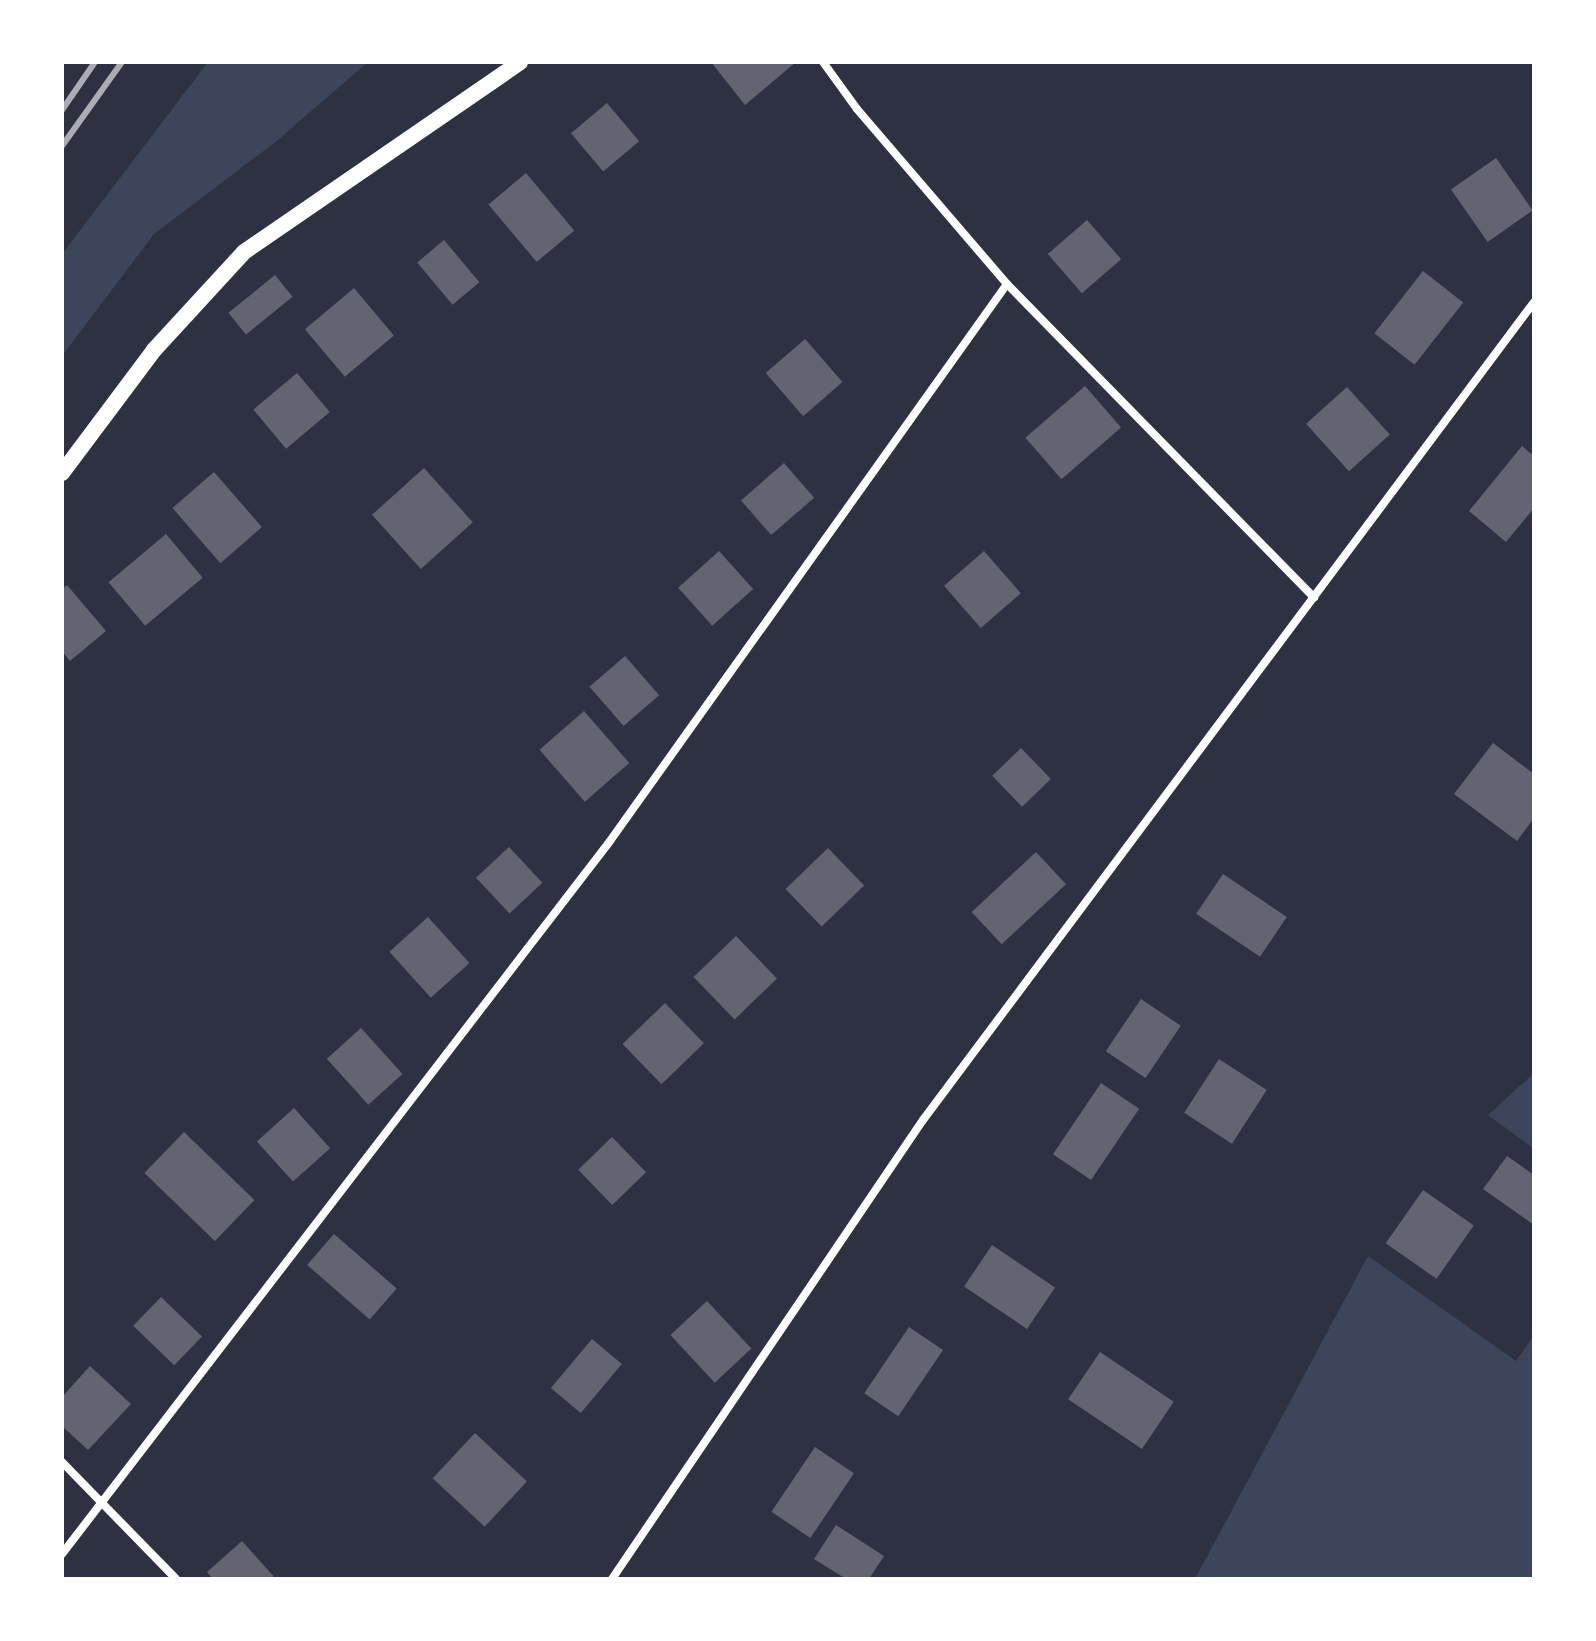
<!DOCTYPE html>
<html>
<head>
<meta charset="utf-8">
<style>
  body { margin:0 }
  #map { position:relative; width:1596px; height:1641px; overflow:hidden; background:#2d3142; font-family:"Nunito Sans",sans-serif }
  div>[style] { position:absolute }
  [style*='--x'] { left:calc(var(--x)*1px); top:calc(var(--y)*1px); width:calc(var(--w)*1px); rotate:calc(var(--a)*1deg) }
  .green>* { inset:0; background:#3c4559 }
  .building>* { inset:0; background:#626471; transform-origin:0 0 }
  .minor>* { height:8px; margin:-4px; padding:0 4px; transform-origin:4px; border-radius:4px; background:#fff }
  .secondary>* { height:16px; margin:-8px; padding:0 8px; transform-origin:8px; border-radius:8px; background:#fff }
  .rail>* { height:6px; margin:-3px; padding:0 3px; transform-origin:3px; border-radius:3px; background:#abadb3 }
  span { translate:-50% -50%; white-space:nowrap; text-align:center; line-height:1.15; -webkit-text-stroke:6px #fff; paint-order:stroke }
  .frame { position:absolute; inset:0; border:64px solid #fff; pointer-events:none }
</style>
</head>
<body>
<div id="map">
  <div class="green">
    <div style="clip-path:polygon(208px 62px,368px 62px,273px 144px,154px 234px,62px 356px,62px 254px)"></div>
    <div style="clip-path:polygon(1534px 1073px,1534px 1149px,1488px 1115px)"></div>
    <div style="clip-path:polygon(1368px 1256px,1516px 1361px,1534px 1335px,1534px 1579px,1195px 1579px)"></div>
  </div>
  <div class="building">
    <div style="clip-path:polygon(711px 62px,796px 62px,745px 105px)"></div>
    <div style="left:607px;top:103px;width:50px;height:47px;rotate:50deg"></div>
    <div style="left:1496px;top:158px;width:64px;height:55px;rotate:55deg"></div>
    <div style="left:526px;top:173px;width:75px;height:49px;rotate:50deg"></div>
    <div style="left:1087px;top:220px;width:52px;height:52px;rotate:49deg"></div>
    <div style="left:444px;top:240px;width:55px;height:35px;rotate:50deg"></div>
    <div style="left:1423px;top:271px;width:51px;height:79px;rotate:38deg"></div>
    <div style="left:275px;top:275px;width:28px;height:60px;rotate:51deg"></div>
    <div style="left:354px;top:288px;width:62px;height:64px;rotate:50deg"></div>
    <div style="left:805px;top:339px;width:57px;height:52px;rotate:49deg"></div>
    <div style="left:297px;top:373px;width:51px;height:57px;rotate:50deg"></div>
    <div style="left:1085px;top:386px;width:55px;height:79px;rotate:49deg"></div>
    <div style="left:1347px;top:387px;width:64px;height:55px;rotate:48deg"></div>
    <div style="clip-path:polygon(1522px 446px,1534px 456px,1534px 508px,1506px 542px,1469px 511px)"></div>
    <div style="left:784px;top:463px;width:46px;height:57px;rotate:49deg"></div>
    <div style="left:424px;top:468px;width:73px;height:70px;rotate:48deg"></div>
    <div style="left:214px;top:472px;width:73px;height:55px;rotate:49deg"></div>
    <div style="left:166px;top:534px;width:57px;height:75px;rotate:50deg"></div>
    <div style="left:719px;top:551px;width:51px;height:55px;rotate:48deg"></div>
    <div style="left:984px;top:551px;width:56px;height:53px;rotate:49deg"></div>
    <div style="clip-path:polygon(67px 585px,106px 631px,70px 661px,62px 651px,62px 589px)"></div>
    <div style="left:625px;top:656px;width:52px;height:47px;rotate:49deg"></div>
    <div style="left:584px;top:711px;width:69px;height:59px;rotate:49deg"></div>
    <div style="clip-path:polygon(1493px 743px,1534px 774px,1534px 818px,1517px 841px,1454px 794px)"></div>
    <div style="left:1021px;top:748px;width:43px;height:40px;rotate:46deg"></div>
    <div style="left:509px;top:847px;width:49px;height:45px;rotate:47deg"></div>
    <div style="left:828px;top:848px;width:52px;height:59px;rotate:46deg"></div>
    <div style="left:1036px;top:852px;width:44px;height:88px;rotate:47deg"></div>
    <div style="left:1223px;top:874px;width:77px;height:48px;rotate:34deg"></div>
    <div style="left:428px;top:917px;width:62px;height:52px;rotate:48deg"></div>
    <div style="left:736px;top:936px;width:59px;height:59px;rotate:46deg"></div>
    <div style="left:1141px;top:999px;width:48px;height:63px;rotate:34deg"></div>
    <div style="left:665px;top:1003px;width:56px;height:59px;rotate:46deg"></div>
    <div style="left:361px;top:1028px;width:62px;height:46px;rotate:48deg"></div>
    <div style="left:1219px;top:1059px;width:57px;height:64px;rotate:33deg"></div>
    <div style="left:1101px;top:1083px;width:46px;height:86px;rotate:34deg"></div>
    <div style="left:294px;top:1108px;width:54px;height:50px;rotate:48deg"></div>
    <div style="left:184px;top:1132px;width:98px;height:57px;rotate:44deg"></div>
    <div style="left:612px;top:1137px;width:49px;height:47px;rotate:46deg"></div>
    <div style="clip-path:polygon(1507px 1156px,1534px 1175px,1534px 1225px,1483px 1189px)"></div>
    <div style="left:1423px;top:1190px;width:62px;height:65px;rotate:35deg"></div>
    <div style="left:334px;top:1234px;width:83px;height:41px;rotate:41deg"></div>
    <div style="left:992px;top:1245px;width:76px;height:50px;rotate:34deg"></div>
    <div style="left:161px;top:1297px;width:57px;height:40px;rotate:44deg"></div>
    <div style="left:707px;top:1301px;width:65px;height:50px;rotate:47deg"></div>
    <div style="left:909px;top:1327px;width:41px;height:80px;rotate:34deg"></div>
    <div style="left:592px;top:1339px;width:39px;height:64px;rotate:40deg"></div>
    <div style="left:1100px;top:1352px;width:89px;height:57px;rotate:34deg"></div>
    <div style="clip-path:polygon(90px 1366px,131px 1404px,88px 1450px,62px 1426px,62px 1397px)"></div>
    <div style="left:475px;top:1433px;width:71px;height:62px;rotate:43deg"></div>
    <div style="left:815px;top:1447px;width:47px;height:78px;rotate:34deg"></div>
    <div style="clip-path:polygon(836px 1525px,884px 1556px,869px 1579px,846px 1579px,814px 1559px)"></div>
    <div style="clip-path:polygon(242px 1541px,276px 1579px,213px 1579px,207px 1572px)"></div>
  </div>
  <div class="minor">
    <div style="--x:823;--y:62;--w:58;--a:54.1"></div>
    <div style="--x:857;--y:109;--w:230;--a:49.4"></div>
    <div style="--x:1007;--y:284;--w:439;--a:45.6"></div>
    <div style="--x:62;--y:1462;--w:163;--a:45.7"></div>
    <div style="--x:62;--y:1554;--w:899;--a:-52.45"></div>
    <div style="--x:610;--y:841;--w:684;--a:-54.52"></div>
    <div style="--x:612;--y:1579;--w:554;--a:-55.88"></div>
    <div style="--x:923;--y:1120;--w:1021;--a:-53.24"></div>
  </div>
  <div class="secondary">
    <div style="--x:62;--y:473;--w:154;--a:-53.2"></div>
    <div style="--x:154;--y:350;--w:133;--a:-47.4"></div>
    <div style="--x:244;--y:252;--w:335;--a:-34.5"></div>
  </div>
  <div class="rail">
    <div style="--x:62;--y:110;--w:58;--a:-55.5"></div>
    <div style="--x:62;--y:146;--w:103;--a:-54.5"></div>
  </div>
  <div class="frame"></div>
</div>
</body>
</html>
